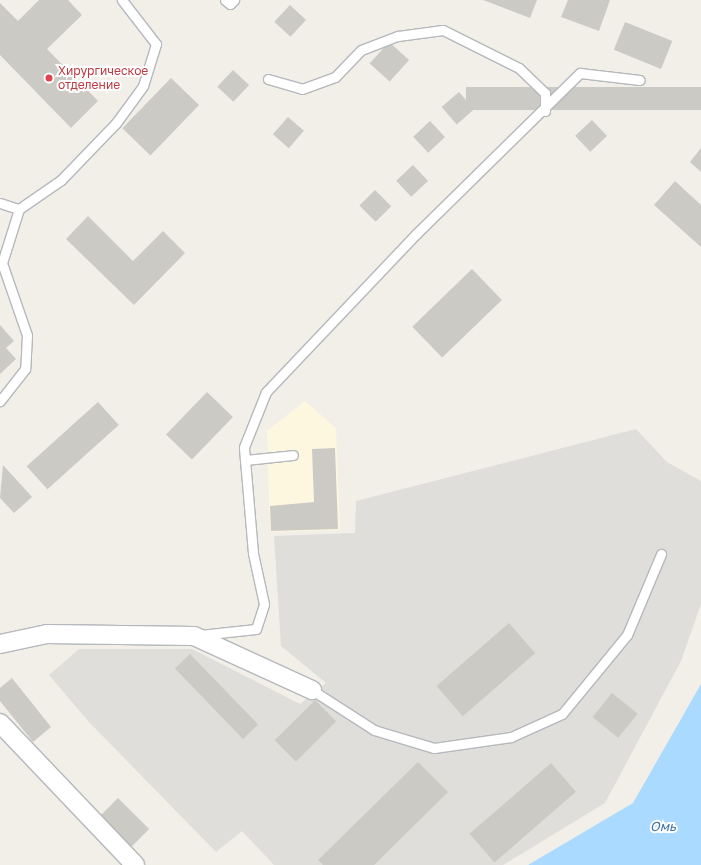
<!DOCTYPE html>
<html>
<head>
<meta charset="utf-8">
<style>
  body { margin:0 }
  #map { position:relative; width:701px; height:865px; overflow:hidden; background:#f1efe8; font-family:"Golos Text",sans-serif }
  div>[style] { position:absolute }
  [style*='--x'] { left:calc(var(--x)*1px); top:calc(var(--y)*1px); width:calc(var(--w)*1px); rotate:calc(var(--a)*1deg) }
  .commercial>* { inset:0; background:#fef7e0 }
  .industrial>* { inset:0; background:#e0deda }
  .water>* { inset:0; background:#aadaff }
  .building>* { inset:0; background:#cccac5; transform-origin:0 0 }
  .roads { filter:drop-shadow(1px 0 #b5b8bc) drop-shadow(-1px 0 #b5b8bc) drop-shadow(0 1px #b5b8bc) drop-shadow(0 -1px #b5b8bc) }
  .lane>* { height:9px; margin:-4.5px; padding:0 4.5px; transform-origin:4.5px; border-radius:4.5px; background:#fff }
  .street>* { height:18px; margin:-9px; padding:0 9px; transform-origin:9px; border-radius:9px; background:#fff }
  .dots>* { width:11px; height:11px; translate:-50% -50%; box-sizing:border-box; border:2px solid #fff; border-radius:50% }
  span { translate:-50% -50%; white-space:nowrap; text-align:center; line-height:1.15; -webkit-text-stroke:4px #fff; paint-order:stroke }
  .health-label { font-size:12px; color:#be3a42 }
  .left { translate:0 -50%; text-align:left }
  .water-label { font-size:13px; color:#4174aa; font-style:italic }
</style>
</head>
<body>
<div id="map">
  <div class="commercial">
    <div style="clip-path:polygon(305px 401px,336px 428px,340px 530px,270px 532px,267px 431px)"></div>
  </div>
  <div class="industrial">
    <div style="clip-path:polygon(636px 429px,667px 462px,701px 481px,701px 604px,681px 661px,605px 803px,503px 865px,274px 865px,242px 831px,216px 852px,88px 721px,49px 675px,79px 649px,192px 649px,300px 704px,326px 683px,281px 646px,274px 536px,355px 533px,356px 501px)"></div>
  </div>
  <div class="water">
    <div style="clip-path:polygon(701px 684px,701px 865px,528px 865px,633px 803px)"></div>
  </div>
  <div class="building">
    <div style="clip-path:polygon(39px 0,68px 0,82px 15px,47px 49px,98px 101px,71px 128px,0 55px,0 3px,18px 21px)"></div>
    <div style="clip-path:polygon(483px 0,537px 0,530px 18px)"></div>
    <div style="clip-path:polygon(568px 0,610px 0,599px 31px,561px 17px)"></div>
    <div style="left:290px;top:5px;width:22px;height:23px;rotate:43deg"></div>
    <div style="left:625px;top:22px;width:51px;height:30px;rotate:22deg"></div>
    <div style="left:389px;top:42px;width:27px;height:29px;rotate:42deg"></div>
    <div style="left:233px;top:70px;width:22px;height:23px;rotate:43deg"></div>
    <div style="left:171px;top:78px;width:39px;height:70px;rotate:44deg"></div>
    <div style="left:701px;top:87px;width:23px;height:235px;rotate:90deg"></div>
    <div style="left:459px;top:92px;width:23px;height:23px;rotate:49deg"></div>
    <div style="left:288px;top:117px;width:21px;height:23px;rotate:41deg"></div>
    <div style="left:592px;top:120px;width:22px;height:23px;rotate:47deg"></div>
    <div style="left:430px;top:121px;width:22px;height:23px;rotate:47deg"></div>
    <div style="clip-path:polygon(701px 148px,701px 172px,690px 162px)"></div>
    <div style="left:413px;top:165px;width:22px;height:23px;rotate:47deg"></div>
    <div style="clip-path:polygon(675px 181px,701px 205px,701px 247px,654px 205px)"></div>
    <div style="left:375px;top:190px;width:23px;height:22px;rotate:45deg"></div>
    <div style="clip-path:polygon(88px 216px,133px 261px,163px 231px,185px 253px,134px 305px,66px 239px)"></div>
    <div style="left:472px;top:269px;width:43px;height:83px;rotate:46deg"></div>
    <div style="clip-path:polygon(0 325px,14px 341px,6px 348px,16px 359px,0 374px)"></div>
    <div style="left:207px;top:392px;width:36px;height:59px;rotate:44deg"></div>
    <div style="left:98px;top:402px;width:31px;height:96px;rotate:48deg"></div>
    <div style="clip-path:polygon(335px 448px,338px 529px,271px 531px,270px 506px,314px 502px,312px 449px)"></div>
    <div style="clip-path:polygon(3px 465px,32px 497px,14px 513px,0 498px)"></div>
    <div style="left:509px;top:623px;width:40px;height:96px;rotate:49deg"></div>
    <div style="left:190px;top:654px;width:98px;height:21px;rotate:46deg"></div>
    <div style="clip-path:polygon(12px 678px,51px 727px,33px 742px,0 701px,0 688px)"></div>
    <div style="left:612px;top:693px;width:33px;height:31px;rotate:39deg"></div>
    <div style="left:315px;top:700px;width:30px;height:57px;rotate:45deg"></div>
    <div style="clip-path:polygon(418px 762px,448px 792px,374px 865px,323px 865px,318px 860px)"></div>
    <div style="left:551px;top:763px;width:38px;height:108px;rotate:49deg"></div>
    <div style="left:118px;top:798px;width:44px;height:25px;rotate:45deg"></div>
  </div>
  <div class="roads">
    <div class="lane">
      <div style="--x:225;--y:0;--w:6;--a:39"></div>
      <div style="--x:230;--y:4;--w:6;--a:-45"></div>
      <div style="--x:268;--y:79;--w:35;--a:16"></div>
      <div style="--x:302;--y:89;--w:35;--a:-20"></div>
      <div style="--x:335;--y:77;--w:37;--a:-46"></div>
      <div style="--x:361;--y:50;--w:40;--a:-21"></div>
      <div style="--x:398;--y:36;--w:45;--a:-7.6"></div>
      <div style="--x:443;--y:30;--w:85;--a:26.6"></div>
      <div style="--x:519;--y:68;--w:36;--a:44"></div>
      <div style="--x:545;--y:93;--w:18;--a:90"></div>
      <div style="--x:0;--y:203;--w:20;--a:18"></div>
      <div style="--x:19;--y:209;--w:57;--a:107.5"></div>
      <div style="--x:2;--y:263;--w:76;--a:70.9"></div>
      <div style="--x:27;--y:335;--w:34;--a:93"></div>
      <div style="--x:25;--y:369;--w:41;--a:128"></div>
      <div style="--x:19;--y:209;--w:51;--a:-34.6"></div>
      <div style="--x:61;--y:180;--w:79;--a:-46"></div>
      <div style="--x:116;--y:123;--w:46;--a:-53.9"></div>
      <div style="--x:143;--y:86;--w:44;--a:-72.8"></div>
      <div style="--x:156;--y:44;--w:56;--a:-127.7"></div>
      <div style="--x:245;--y:460;--w:48;--a:-5.9"></div>
      <div style="--x:200;--y:635;--w:56;--a:-6.1"></div>
      <div style="--x:256;--y:629;--w:26;--a:-72"></div>
      <div style="--x:264;--y:604;--w:52;--a:-102.2"></div>
      <div style="--x:253;--y:553;--w:106;--a:-94.9"></div>
      <div style="--x:244;--y:447;--w:59;--a:-68.2"></div>
      <div style="--x:266;--y:392;--w:218;--a:-46.5"></div>
      <div style="--x:416;--y:234;--w:230;--a:-44.5"></div>
      <div style="--x:580;--y:73;--w:60;--a:6.7"></div>
      <div style="--x:312;--y:690;--w:74;--a:32.8"></div>
      <div style="--x:374;--y:730;--w:63;--a:16.7"></div>
      <div style="--x:434;--y:748;--w:78;--a:-8.1"></div>
      <div style="--x:511;--y:737;--w:56;--a:-24.3"></div>
      <div style="--x:562;--y:714;--w:102;--a:-50.6"></div>
      <div style="--x:627;--y:635;--w:88;--a:-67.2"></div>
    </div>
    <div class="street">
      <div style="--x:0;--y:644;--w:48;--a:-12"></div>
      <div style="--x:47;--y:634;--w:147;--a:0.8"></div>
      <div style="--x:194;--y:636;--w:130;--a:24.6"></div>
      <div style="--x:0;--y:723;--w:196;--a:46.4"></div>
    </div>
  </div>
  <div class="dots">
    <div style="left:49px;top:78px;background:#e0444e"></div>
  </div>
  <div class="health-label">
    <span class="left" style="left:58px;top:78px">Хирургическое<br>отделение</span>
  </div>
  <div class="water-label">
    <span style="left:663px;top:826px">Омь</span>
  </div>
</div>
</body>
</html>
